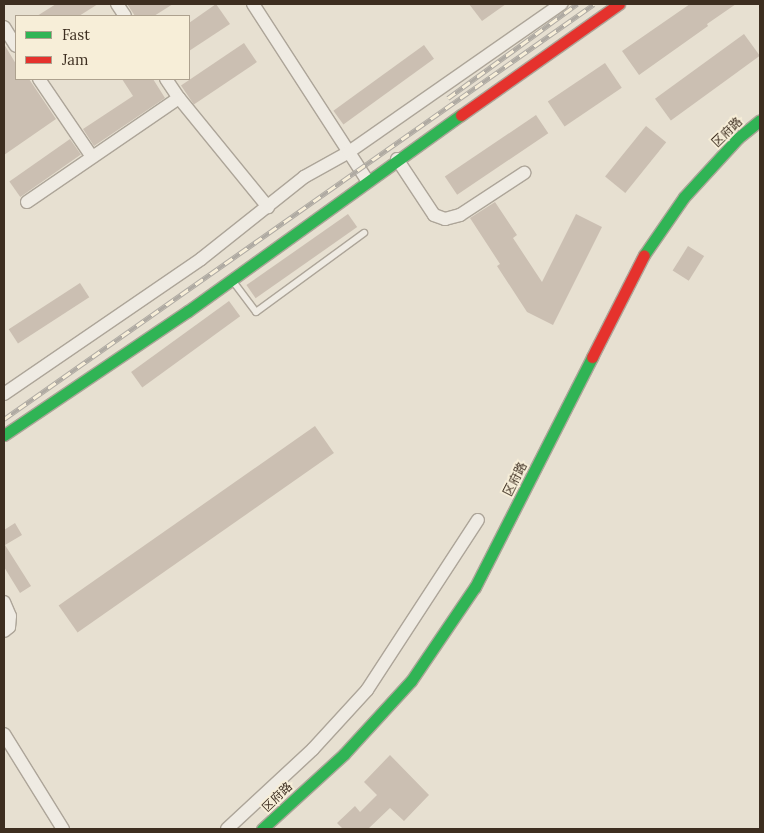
<!DOCTYPE html>
<html>
<head>
<meta charset="utf-8">
<style>
  body { margin:0 }
  #map { position:relative; width:764px; height:833px; overflow:hidden; background:#e7e0d1; font-family:Lora,"Noto Sans SC",serif }
  div>[style] { position:absolute }
  [style*='--x'] { left:calc(var(--x)*1px); top:calc(var(--y)*1px); width:calc(var(--w)*1px); rotate:calc(var(--a)*1deg) }
  .building>* { inset:0; background:#cbbfb2; transform-origin:0 0 }
  .roads { filter:drop-shadow(1px 0 #ada599) drop-shadow(-1px 0 #ada599) drop-shadow(0 1px #ada599) drop-shadow(0 -1px #ada599) }
  .lane>* { height:6px; margin:-3px; padding:0 3px; transform-origin:3px; border-radius:3px; background:#efebe3 }
  .street>* { height:12px; margin:-6px; padding:0 6px; transform-origin:6px; border-radius:6px; background:#efebe3 }
  .fast>* { height:11px; margin:-5.5px; padding:0 5.5px; transform-origin:5.5px; border-radius:5.5px; background:#30b455 }
  .jam>* { height:11px; margin:-5.5px; padding:0 5.5px; transform-origin:5.5px; border-radius:5.5px; background:#e5322d }
  .rail>* { height:5px; margin-top:-2.5px; transform-origin:0; background:repeating-linear-gradient(90deg,#f7eed8 0 9px,#afaaa2 0 18px); box-sizing:border-box; border-block:1px solid #afaaa2 }
  span { translate:-50% -50%; white-space:nowrap; text-align:center; line-height:1.15; -webkit-text-stroke:4px #f7eed8; paint-order:stroke }
  .street-label { font-size:12px; color:#3d2e20 }
  .frame { position:absolute; inset:0; border:5px solid #3d2e20; pointer-events:none }
  .legend { position:absolute; left:15px; top:15px; width:175px; height:65px; box-sizing:border-box; background:#f7eed8; border:1px solid #ada18e; margin:0; padding:6px 9px; list-style:none; font-size:15px; color:#3d2e20 }
  .legend li { display:flex; align-items:center; gap:10px; height:25px }
  .legend b { width:25px; border:1px solid #ada18e }
</style>
</head>
<body>
<div id="map">
  <div class="building">
    <div style="clip-path:polygon(56px 4px,98px 4px,79px 16px,37px 16px)"></div>
    <div style="clip-path:polygon(127px 4px,173px 4px,154px 16px,135px 16px)"></div>
    <div style="clip-path:polygon(216px 4px,230px 24px,189px 51px,189px 23px)"></div>
    <div style="clip-path:polygon(469px 4px,506px 4px,482px 21px)"></div>
    <div style="clip-path:polygon(690px 4px,736px 4px,707px 24px,708px 26px,639px 75px,622px 51px)"></div>
    <div style="left:744px;top:34px;width:27px;height:110px;rotate:54deg"></div>
    <div style="left:244px;top:43px;width:23px;height:76px;rotate:56deg"></div>
    <div style="clip-path:polygon(4px 44px,16px 64px,16px 79px,29px 79px,56px 119px,4px 155px)"></div>
    <div style="left:424px;top:45px;width:17px;height:112px;rotate:54deg"></div>
    <div style="left:605px;top:63px;width:30px;height:69px;rotate:56deg"></div>
    <div style="clip-path:polygon(122px 79px,153px 79px,165px 98px,94px 146px,83px 129px,133px 96px)"></div>
    <div style="left:536px;top:115px;width:22px;height:110px;rotate:56deg"></div>
    <div style="left:646px;top:126px;width:26px;height:65px;rotate:39deg"></div>
    <div style="left:70px;top:139px;width:19px;height:74px;rotate:55deg"></div>
    <div style="clip-path:polygon(495px 202px,517px 235px,513px 238px,542px 282px,576px 214px,602px 227px,553px 325px,527px 312px,497px 266px,500px 264px,470px 218px)"></div>
    <div style="left:348px;top:214px;width:16px;height:124px;rotate:55deg"></div>
    <div style="left:688px;top:246px;width:19px;height:29px;rotate:32deg"></div>
    <div style="left:80px;top:283px;width:17px;height:85px;rotate:57deg"></div>
    <div style="left:229px;top:301px;width:19px;height:121px;rotate:54deg"></div>
    <div style="left:315px;top:426px;width:33px;height:313px;rotate:55deg"></div>
    <div style="clip-path:polygon(15px 523px,22px 535px,5px 545px,31px 586px,20px 593px,4px 567px,4px 530px)"></div>
    <div style="clip-path:polygon(390px 755px,429px 795px,404px 821px,390px 808px,368px 829px,343px 829px,337px 823px,355px 806px,360px 812px,377px 795px,364px 782px)"></div>
  </div>
  <div class="roads">
    <div class="lane">
      <div style="--x:232;--y:280;--w:40;--a:53"></div>
      <div style="--x:256;--y:312;--w:134;--a:-36.2"></div>
    </div>
    <div class="street">
      <div style="--x:117;--y:4;--w:14;--a:56"></div>
      <div style="--x:253;--y:4;--w:210;--a:57.1"></div>
      <div style="--x:4;--y:27;--w:22;--a:58"></div>
      <div style="--x:39;--y:79;--w:94;--a:55.8"></div>
      <div style="--x:166;--y:79;--w:23;--a:56"></div>
      <div style="--x:179;--y:98;--w:141;--a:50.8"></div>
      <div style="--x:397;--y:159;--w:67;--a:56.5"></div>
      <div style="--x:434;--y:215;--w:12;--a:20"></div>
      <div style="--x:445;--y:219;--w:16;--a:-15"></div>
      <div style="--x:460;--y:215;--w:77;--a:-33.3"></div>
      <div style="--x:27;--y:202;--w:184;--a:-34.4"></div>
      <div style="--x:4;--y:394;--w:239;--a:-34.4"></div>
      <div style="--x:201;--y:259;--w:132;--a:-38.5"></div>
      <div style="--x:304;--y:177;--w:51;--a:-29.1"></div>
      <div style="--x:349;--y:152;--w:259;--a:-34.9"></div>
      <div style="--x:4;--y:602;--w:15;--a:67"></div>
      <div style="--x:10;--y:616;--w:11;--a:95"></div>
      <div style="--x:9;--y:627;--w:6;--a:141"></div>
      <div style="--x:4;--y:734;--w:112;--a:58.2"></div>
      <div style="--x:227;--y:829;--w:117;--a:-42.9"></div>
      <div style="--x:313;--y:749;--w:80;--a:-47.5"></div>
      <div style="--x:367;--y:690;--w:203;--a:-56.9"></div>
    </div>
    <div class="fast">
      <div style="--x:644;--y:255;--w:70;--a:-55.4"></div>
      <div style="--x:684;--y:197;--w:80;--a:-47.5"></div>
      <div style="--x:738;--y:138;--w:28;--a:-39"></div>
      <div style="--x:4;--y:435;--w:222;--a:-34"></div>
      <div style="--x:188;--y:311;--w:336;--a:-35.7"></div>
      <div style="--x:262;--y:829;--w:111;--a:-42.4"></div>
      <div style="--x:344;--y:754;--w:99;--a:-47.5"></div>
      <div style="--x:411;--y:681;--w:114;--a:-55.8"></div>
      <div style="--x:475;--y:587;--w:258;--a:-63"></div>
    </div>
    <div class="jam">
      <div style="--x:461;--y:115;--w:193;--a:-35.1"></div>
      <div style="--x:592;--y:357;--w:114;--a:-63"></div>
    </div>
  </div>
  <div class="rail">
    <div style="--x:448;--y:98;--w:160;--a:-36.1"></div>
    <div style="--x:4;--y:419;--w:721;--a:-35.12"></div>
  </div>
  <div class="street-label">
    <span style="left:727px;top:132px;rotate:-44deg">区府路</span>
    <span style="left:515px;top:479px;rotate:-63deg">区府路</span>
    <span style="left:277px;top:797px;rotate:-44deg">区府路</span>
  </div>
  <div class="frame"></div>
  <ul class="legend">
  <li><b style="height:6px;background:#30b455"></b>Fast</li>
  <li><b style="height:6px;background:#e5322d"></b>Jam</li>
  </ul>
</div>
</body>
</html>
